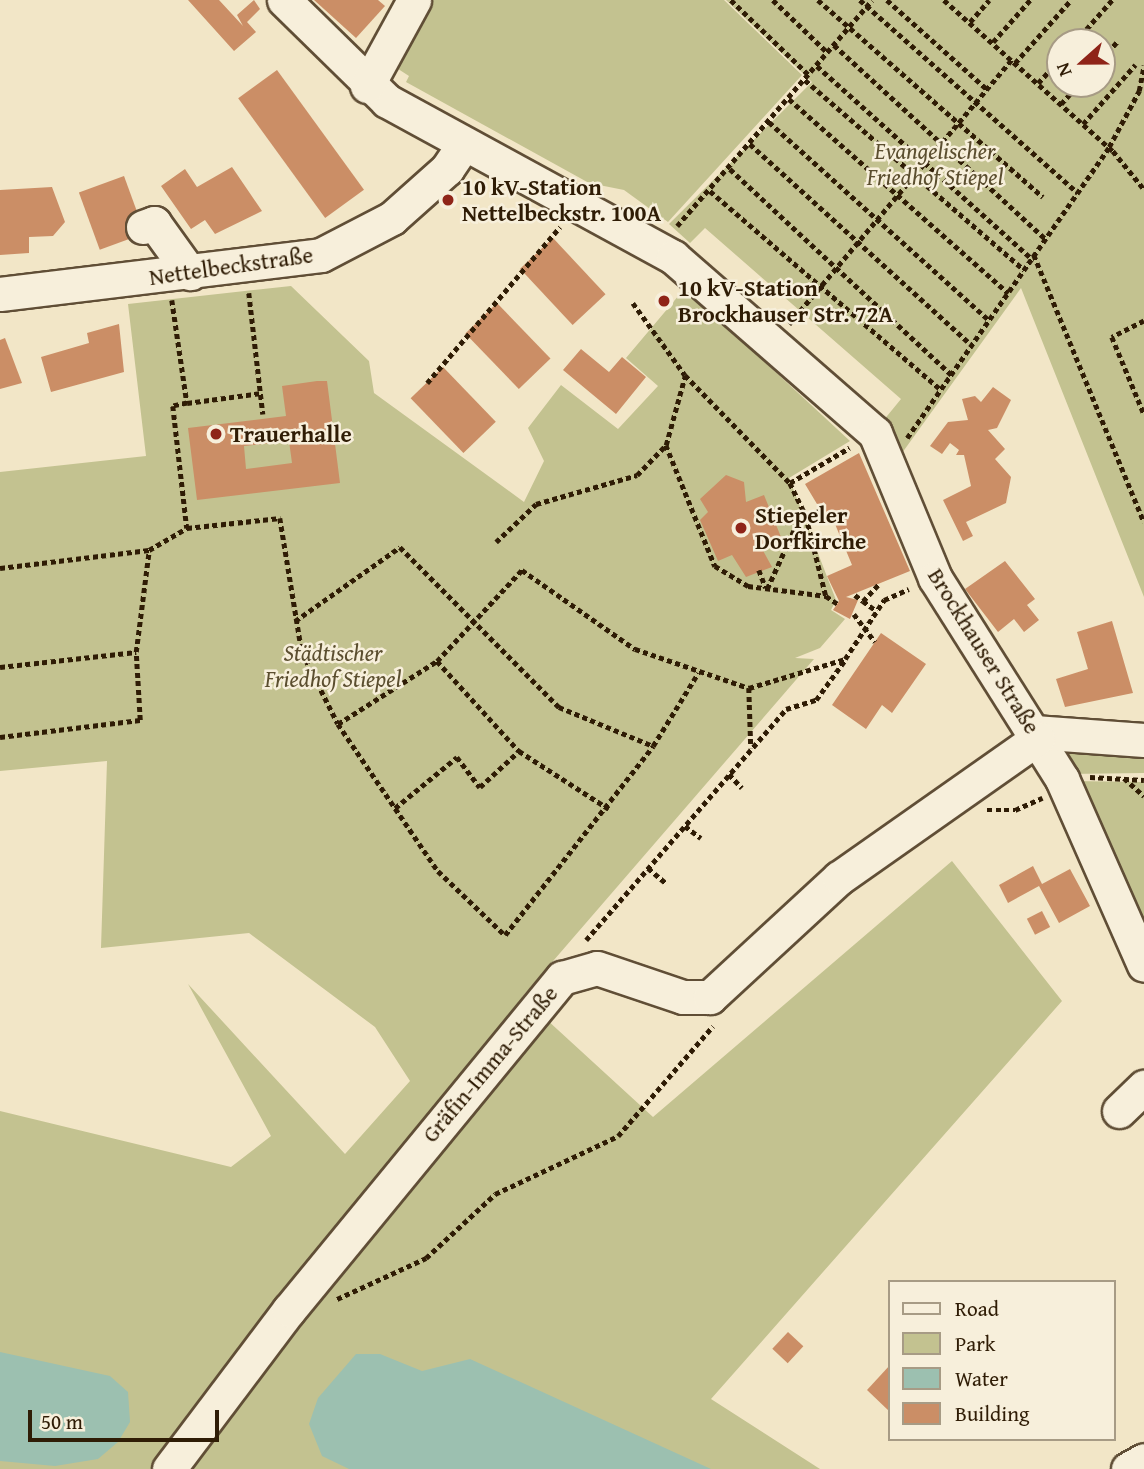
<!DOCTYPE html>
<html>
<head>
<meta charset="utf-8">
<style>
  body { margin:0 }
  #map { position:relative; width:1144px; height:1469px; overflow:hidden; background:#f2e6c7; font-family:"Gentium Book Plus",serif }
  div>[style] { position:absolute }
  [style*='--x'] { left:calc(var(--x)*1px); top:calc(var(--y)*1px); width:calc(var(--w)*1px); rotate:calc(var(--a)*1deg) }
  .green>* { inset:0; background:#c3c290 }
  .water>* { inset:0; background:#9cc0b0 }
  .building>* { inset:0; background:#cb8e66; transform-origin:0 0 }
  .path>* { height:4.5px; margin-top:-2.25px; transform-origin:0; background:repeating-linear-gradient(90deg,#2f1c05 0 5px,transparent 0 8.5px) }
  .roads { filter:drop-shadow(2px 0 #604e36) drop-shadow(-2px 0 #604e36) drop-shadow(0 2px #604e36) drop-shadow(0 -2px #604e36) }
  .minor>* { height:33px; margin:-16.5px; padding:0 16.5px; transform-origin:16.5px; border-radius:16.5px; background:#f7efdb }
  .dots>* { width:19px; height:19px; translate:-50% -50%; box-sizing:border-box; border:4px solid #f7efdb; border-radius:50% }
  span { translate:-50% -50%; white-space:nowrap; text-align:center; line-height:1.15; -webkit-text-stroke:5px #f7efdb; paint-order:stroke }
  .park-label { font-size:23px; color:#5b4e2f; font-style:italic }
  .poi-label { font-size:23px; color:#2f1c05; font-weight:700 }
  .left { translate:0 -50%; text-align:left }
  .street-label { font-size:23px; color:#2f1c05 }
  .legend { position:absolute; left:888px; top:1280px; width:228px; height:161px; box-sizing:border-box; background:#f7efdb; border:2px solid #a79b85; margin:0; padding:9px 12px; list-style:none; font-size:21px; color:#2f1c05 }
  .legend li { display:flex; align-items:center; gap:14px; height:35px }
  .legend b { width:35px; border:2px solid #a79b85 }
  .north { position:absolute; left:1046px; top:28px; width:70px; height:70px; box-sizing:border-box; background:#f7efdb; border:2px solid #a79b85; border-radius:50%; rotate:249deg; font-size:19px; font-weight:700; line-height:28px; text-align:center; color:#2f1c05 }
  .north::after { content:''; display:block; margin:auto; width:24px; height:32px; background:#8f2418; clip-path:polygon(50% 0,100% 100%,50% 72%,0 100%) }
  .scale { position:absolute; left:28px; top:1410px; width:191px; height:32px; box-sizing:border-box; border:4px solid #2f1c05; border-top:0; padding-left:9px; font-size:21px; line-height:24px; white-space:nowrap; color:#2f1c05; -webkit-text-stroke:5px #f7efdb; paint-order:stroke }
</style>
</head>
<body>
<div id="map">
  <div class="green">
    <div style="clip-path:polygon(425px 0,724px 0,802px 75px,668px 222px,624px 190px,589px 183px,406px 82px,409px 76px,392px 65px)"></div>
    <div style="clip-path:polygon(evenodd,726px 0,1144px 0,1144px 597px,1021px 288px,902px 453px,883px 421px,901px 399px,705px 228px,690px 243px,669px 224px,812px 82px,726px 0,1060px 42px,1102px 42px,1102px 84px,1060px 84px,1060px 42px)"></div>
    <div style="clip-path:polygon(291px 286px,369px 361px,374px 393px,524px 502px,544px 461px,528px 428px,561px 385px,618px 429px,658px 386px,626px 358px,685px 288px,850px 441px,789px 478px,836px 600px,831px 610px,845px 619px,820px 648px,795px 658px,814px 659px,522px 997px,653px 1117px,952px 861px,1062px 1001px,711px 1399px,820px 1469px,0 1469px,0 1111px,231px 1167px,271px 1136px,188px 984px,345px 1154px,410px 1081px,375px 1027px,249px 933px,101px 948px,107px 761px,0 771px,0 472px,146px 456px,128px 304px)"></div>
    <div style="clip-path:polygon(1054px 739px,1144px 743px,1144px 773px,1068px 774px)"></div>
    <div style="clip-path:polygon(1070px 781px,1144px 782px,1144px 950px)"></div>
  </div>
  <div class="water">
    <div style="clip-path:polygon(0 1352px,110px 1376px,128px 1392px,130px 1422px,118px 1442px,98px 1459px,55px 1466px,0 1461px)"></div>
    <div style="clip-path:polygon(356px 1354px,380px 1354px,422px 1371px,470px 1359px,711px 1469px,349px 1469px,322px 1456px,309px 1424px,318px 1398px)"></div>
  </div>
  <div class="building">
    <div style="clip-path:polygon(188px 0,219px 0,243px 26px,237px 15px,254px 0,260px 9px,247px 22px,256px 32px,234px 51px)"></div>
    <div style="clip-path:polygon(314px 0,378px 0,385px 6px,356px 38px)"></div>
    <div style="left:277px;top:70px;width:148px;height:48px;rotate:54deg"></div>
    <div style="clip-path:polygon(232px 167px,262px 211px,215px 234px,205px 220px,191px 229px,161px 186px,185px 169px,197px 187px)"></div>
    <div style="left:124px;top:176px;width:61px;height:48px;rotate:70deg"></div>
    <div style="clip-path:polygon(52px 187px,65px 222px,53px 236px,29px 237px,29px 253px,0 255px,0 190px)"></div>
    <div style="left:553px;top:238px;width:77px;height:45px;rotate:47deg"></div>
    <div style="left:497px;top:303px;width:77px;height:44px;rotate:46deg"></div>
    <div style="clip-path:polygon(119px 324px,124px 372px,51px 392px,41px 357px,89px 343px,87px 333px)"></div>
    <div style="clip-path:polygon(5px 338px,22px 383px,0 389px,0 340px)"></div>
    <div style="clip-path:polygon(581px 349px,609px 372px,622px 357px,646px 377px,616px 414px,563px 370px)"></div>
    <div style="left:443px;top:367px;width:76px;height:45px;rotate:46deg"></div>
    <div style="clip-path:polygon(evenodd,317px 381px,327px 381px,340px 483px,197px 500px,188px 428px,286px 416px,282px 386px,317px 381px,289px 441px,292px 463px,246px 469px,244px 446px,289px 441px)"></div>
    <div style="clip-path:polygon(993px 387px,1011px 400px,997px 428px,988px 430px,1005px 449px,995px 459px,1011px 477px,1006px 503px,966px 522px,973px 536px,963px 541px,943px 500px,971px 486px,964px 455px,956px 455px,959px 450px,950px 443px,942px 454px,930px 446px,948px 422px,968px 420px,962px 399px,975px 396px,981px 402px)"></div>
    <div style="clip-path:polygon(859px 453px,910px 571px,846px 597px,858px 600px,850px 619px,833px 610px,839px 601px,827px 576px,852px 565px,830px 512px,823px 514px,805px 484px)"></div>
    <div style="clip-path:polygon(726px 475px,744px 482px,746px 502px,764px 495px,781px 537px,760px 545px,772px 567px,746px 577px,732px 555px,718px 561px,700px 520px,708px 512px,700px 499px)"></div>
    <div style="clip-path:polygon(1005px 561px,1035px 599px,1027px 605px,1039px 620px,1024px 632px,1014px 619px,998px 632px,965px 589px)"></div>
    <div style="clip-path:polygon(1112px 621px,1133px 693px,1065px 707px,1056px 679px,1088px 669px,1077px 632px)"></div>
    <div style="clip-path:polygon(881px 633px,926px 664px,892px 713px,882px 705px,866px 729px,832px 705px)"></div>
    <div style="clip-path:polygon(1033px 866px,1042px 884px,1070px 869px,1090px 906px,1059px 923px,1039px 886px,1008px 903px,999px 885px)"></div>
    <div style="left:1042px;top:911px;width:18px;height:17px;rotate:63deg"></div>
    <div style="left:788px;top:1332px;width:21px;height:23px;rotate:43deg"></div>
    <div style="clip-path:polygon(890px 1365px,890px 1412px,867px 1390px)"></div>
  </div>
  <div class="path">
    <div style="--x:731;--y:0;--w:108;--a:43.9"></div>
    <div style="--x:773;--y:0;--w:76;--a:43.9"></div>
    <div style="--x:818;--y:0;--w:299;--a:41.2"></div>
    <div style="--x:860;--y:0;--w:291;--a:41.5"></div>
    <div style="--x:887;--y:0;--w:134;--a:41.7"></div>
    <div style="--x:944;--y:0;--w:227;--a:41.8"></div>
    <div style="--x:1113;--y:151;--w:49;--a:50.8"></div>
    <div style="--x:970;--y:22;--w:29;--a:-49"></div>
    <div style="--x:993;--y:42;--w:56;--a:-48.6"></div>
    <div style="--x:1075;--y:42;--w:56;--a:-48.6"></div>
    <div style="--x:834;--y:45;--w:287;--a:42.5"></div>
    <div style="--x:1102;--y:59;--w:23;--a:-49"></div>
    <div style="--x:1015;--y:63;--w:84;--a:-48.4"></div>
    <div style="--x:817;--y:66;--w:289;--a:41.9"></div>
    <div style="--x:805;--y:80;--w:290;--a:40.9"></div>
    <div style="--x:1038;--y:83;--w:33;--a:-47"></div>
    <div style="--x:789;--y:99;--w:293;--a:41.5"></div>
    <div style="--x:1061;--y:104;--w:27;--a:-48"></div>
    <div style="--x:769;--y:122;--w:296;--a:42"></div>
    <div style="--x:1083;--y:124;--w:79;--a:-48.6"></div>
    <div style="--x:750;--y:144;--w:299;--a:42.2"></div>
    <div style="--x:730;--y:169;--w:303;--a:42.9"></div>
    <div style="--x:710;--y:191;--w:305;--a:40.7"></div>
    <div style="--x:677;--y:226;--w:298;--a:-49.2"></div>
    <div style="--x:1034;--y:255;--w:289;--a:67.6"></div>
    <div style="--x:249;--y:293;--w:122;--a:83.4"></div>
    <div style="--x:172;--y:300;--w:104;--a:81.7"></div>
    <div style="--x:187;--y:403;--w:14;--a:168"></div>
    <div style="--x:173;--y:406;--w:123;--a:83.5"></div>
    <div style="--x:187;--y:528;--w:94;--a:-6.1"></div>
    <div style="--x:280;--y:518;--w:136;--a:80.7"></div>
    <div style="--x:302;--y:652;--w:80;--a:63.4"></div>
    <div style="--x:338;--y:724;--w:117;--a:-32.5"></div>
    <div style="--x:437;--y:661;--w:125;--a:-47"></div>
    <div style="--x:522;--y:570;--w:138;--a:35"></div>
    <div style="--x:635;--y:649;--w:120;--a:18.9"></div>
    <div style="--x:749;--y:688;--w:100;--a:-16.8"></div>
    <div style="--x:845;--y:659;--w:71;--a:-56.5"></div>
    <div style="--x:884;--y:600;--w:27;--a:-24"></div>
    <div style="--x:633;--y:303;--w:89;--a:54.2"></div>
    <div style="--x:685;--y:375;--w:151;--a:45.8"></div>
    <div style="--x:790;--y:483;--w:37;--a:64"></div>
    <div style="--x:806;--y:516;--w:82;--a:76"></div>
    <div style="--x:1144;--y:321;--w:36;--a:153"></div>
    <div style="--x:1112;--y:337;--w:83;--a:67.4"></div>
    <div style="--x:789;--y:324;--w:346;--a:-49.9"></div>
    <div style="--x:427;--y:383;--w:205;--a:-49.6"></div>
    <div style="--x:187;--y:403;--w:75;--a:-7.7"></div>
    <div style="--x:907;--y:438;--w:354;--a:-55.2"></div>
    <div style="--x:1109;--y:147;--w:64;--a:-61.8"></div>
    <div style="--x:1139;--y:91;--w:26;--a:-79"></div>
    <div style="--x:666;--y:445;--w:131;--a:68"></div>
    <div style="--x:715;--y:566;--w:39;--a:31"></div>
    <div style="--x:748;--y:586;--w:79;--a:7.3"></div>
    <div style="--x:826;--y:596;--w:14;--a:34"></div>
    <div style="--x:790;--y:483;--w:69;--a:-30.7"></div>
    <div style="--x:806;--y:516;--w:17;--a:-21"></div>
    <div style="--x:496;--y:542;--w:55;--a:-43.5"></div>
    <div style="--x:536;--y:504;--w:105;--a:-16"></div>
    <div style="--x:637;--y:475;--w:42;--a:-46"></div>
    <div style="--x:666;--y:445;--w:72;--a:-74.6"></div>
    <div style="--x:0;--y:568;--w:150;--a:-6.9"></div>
    <div style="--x:149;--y:550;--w:44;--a:-30.1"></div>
    <div style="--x:759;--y:570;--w:19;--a:69"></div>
    <div style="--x:767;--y:589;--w:87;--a:-65.5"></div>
    <div style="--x:855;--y:595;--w:10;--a:37"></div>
    <div style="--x:863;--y:601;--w:23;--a:-47"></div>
    <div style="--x:863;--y:601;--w:17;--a:36"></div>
    <div style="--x:854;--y:614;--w:35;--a:53"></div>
    <div style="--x:295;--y:621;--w:128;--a:-35.2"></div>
    <div style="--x:400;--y:547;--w:226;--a:45.2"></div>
    <div style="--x:559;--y:707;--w:102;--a:22.5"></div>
    <div style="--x:653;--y:746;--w:86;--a:-58.3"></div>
    <div style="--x:437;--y:661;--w:122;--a:47.7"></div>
    <div style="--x:519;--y:751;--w:107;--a:32.8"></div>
    <div style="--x:0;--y:667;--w:137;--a:-6.3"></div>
    <div style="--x:749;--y:688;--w:60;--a:88.1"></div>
    <div style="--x:338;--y:724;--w:178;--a:55.8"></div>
    <div style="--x:438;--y:871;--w:93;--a:43.7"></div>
    <div style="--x:505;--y:935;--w:240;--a:-51.9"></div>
    <div style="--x:0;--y:737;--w:141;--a:-6.9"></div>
    <div style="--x:140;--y:720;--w:68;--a:-93.4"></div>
    <div style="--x:136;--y:652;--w:103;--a:-82.7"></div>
    <div style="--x:729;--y:774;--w:19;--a:47"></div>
    <div style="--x:1090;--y:777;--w:54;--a:3.2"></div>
    <div style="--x:1124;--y:778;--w:27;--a:42"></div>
    <div style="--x:395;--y:808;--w:80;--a:-39.4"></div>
    <div style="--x:457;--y:757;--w:38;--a:53"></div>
    <div style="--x:480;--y:787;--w:53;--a:-42.7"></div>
    <div style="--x:987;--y:810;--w:28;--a:0"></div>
    <div style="--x:1015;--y:810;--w:30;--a:-24"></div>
    <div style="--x:685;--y:826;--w:20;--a:37"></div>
    <div style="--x:648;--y:868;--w:23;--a:40"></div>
    <div style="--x:586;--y:940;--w:306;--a:-49.1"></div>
    <div style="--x:786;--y:709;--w:31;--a:-17"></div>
    <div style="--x:816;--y:700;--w:49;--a:-54.1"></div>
    <div style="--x:337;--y:1299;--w:98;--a:-24.7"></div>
    <div style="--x:426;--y:1258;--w:94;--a:-42.8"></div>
    <div style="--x:495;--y:1194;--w:136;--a:-25.2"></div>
    <div style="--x:618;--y:1136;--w:145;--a:-49.2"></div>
  </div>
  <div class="roads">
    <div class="minor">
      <div style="--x:284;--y:0;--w:144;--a:44.4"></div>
      <div style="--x:387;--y:101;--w:326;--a:28.6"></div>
      <div style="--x:673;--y:257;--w:268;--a:41.1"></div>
      <div style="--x:875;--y:433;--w:157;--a:67.5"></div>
      <div style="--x:935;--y:578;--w:238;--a:57.7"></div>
      <div style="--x:1062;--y:779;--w:203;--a:66.2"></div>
      <div style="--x:367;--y:86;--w:98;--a:-61.3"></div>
      <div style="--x:143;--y:227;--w:12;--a:-20"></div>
      <div style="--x:154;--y:223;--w:62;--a:54.2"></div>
      <div style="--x:0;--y:294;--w:323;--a:-6.9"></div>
      <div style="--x:321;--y:255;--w:80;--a:-27.5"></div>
      <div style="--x:392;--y:218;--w:74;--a:-41.7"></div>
      <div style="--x:447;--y:169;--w:29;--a:-56"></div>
      <div style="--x:1034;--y:732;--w:110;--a:4.2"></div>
      <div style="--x:1119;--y:1111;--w:35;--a:-44"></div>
      <div style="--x:169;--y:1469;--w:199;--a:-53"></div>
      <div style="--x:289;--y:1310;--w:430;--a:-50.6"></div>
      <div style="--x:562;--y:978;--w:36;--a:-16"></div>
      <div style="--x:597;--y:968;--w:91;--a:18.6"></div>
      <div style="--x:683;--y:997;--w:27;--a:0"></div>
      <div style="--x:710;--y:997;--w:176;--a:-42.7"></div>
      <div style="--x:839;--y:878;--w:243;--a:-35.1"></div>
      <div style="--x:1128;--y:1469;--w:18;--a:-29"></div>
    </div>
  </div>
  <div class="dots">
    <div style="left:448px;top:200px;background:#8f2418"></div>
    <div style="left:664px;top:301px;background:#8f2418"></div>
    <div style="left:216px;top:434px;background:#8f2418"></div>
    <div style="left:741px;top:528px;background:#8f2418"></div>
  </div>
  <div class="park-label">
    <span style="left:935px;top:164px">Evangelischer<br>Friedhof Stiepel</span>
    <span style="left:333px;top:666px">Städtischer<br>Friedhof Stiepel</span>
  </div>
  <div class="poi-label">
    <span class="left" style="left:462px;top:200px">10 kV-Station<br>Nettelbeckstr. 100A</span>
    <span class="left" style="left:678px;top:301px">10 kV-Station<br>Brockhauser Str. 72A</span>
    <span class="left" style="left:230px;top:434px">Trauerhalle</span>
    <span class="left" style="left:755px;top:528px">Stiepeler<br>Dorfkirche</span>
  </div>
  <div class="street-label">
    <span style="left:231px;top:266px;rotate:-8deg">Nettelbeckstraße</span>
    <span style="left:984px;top:651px;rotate:58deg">Brockhauser Straße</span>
    <span style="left:490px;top:1064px;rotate:-50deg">Gräfin-Imma-Straße</span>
  </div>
  <ul class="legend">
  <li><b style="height:9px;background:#f7efdb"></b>Road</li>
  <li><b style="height:19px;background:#c3c290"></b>Park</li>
  <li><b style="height:19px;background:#9cc0b0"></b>Water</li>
  <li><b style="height:19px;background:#cb8e66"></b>Building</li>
  </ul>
  <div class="north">N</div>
  <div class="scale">50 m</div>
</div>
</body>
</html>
